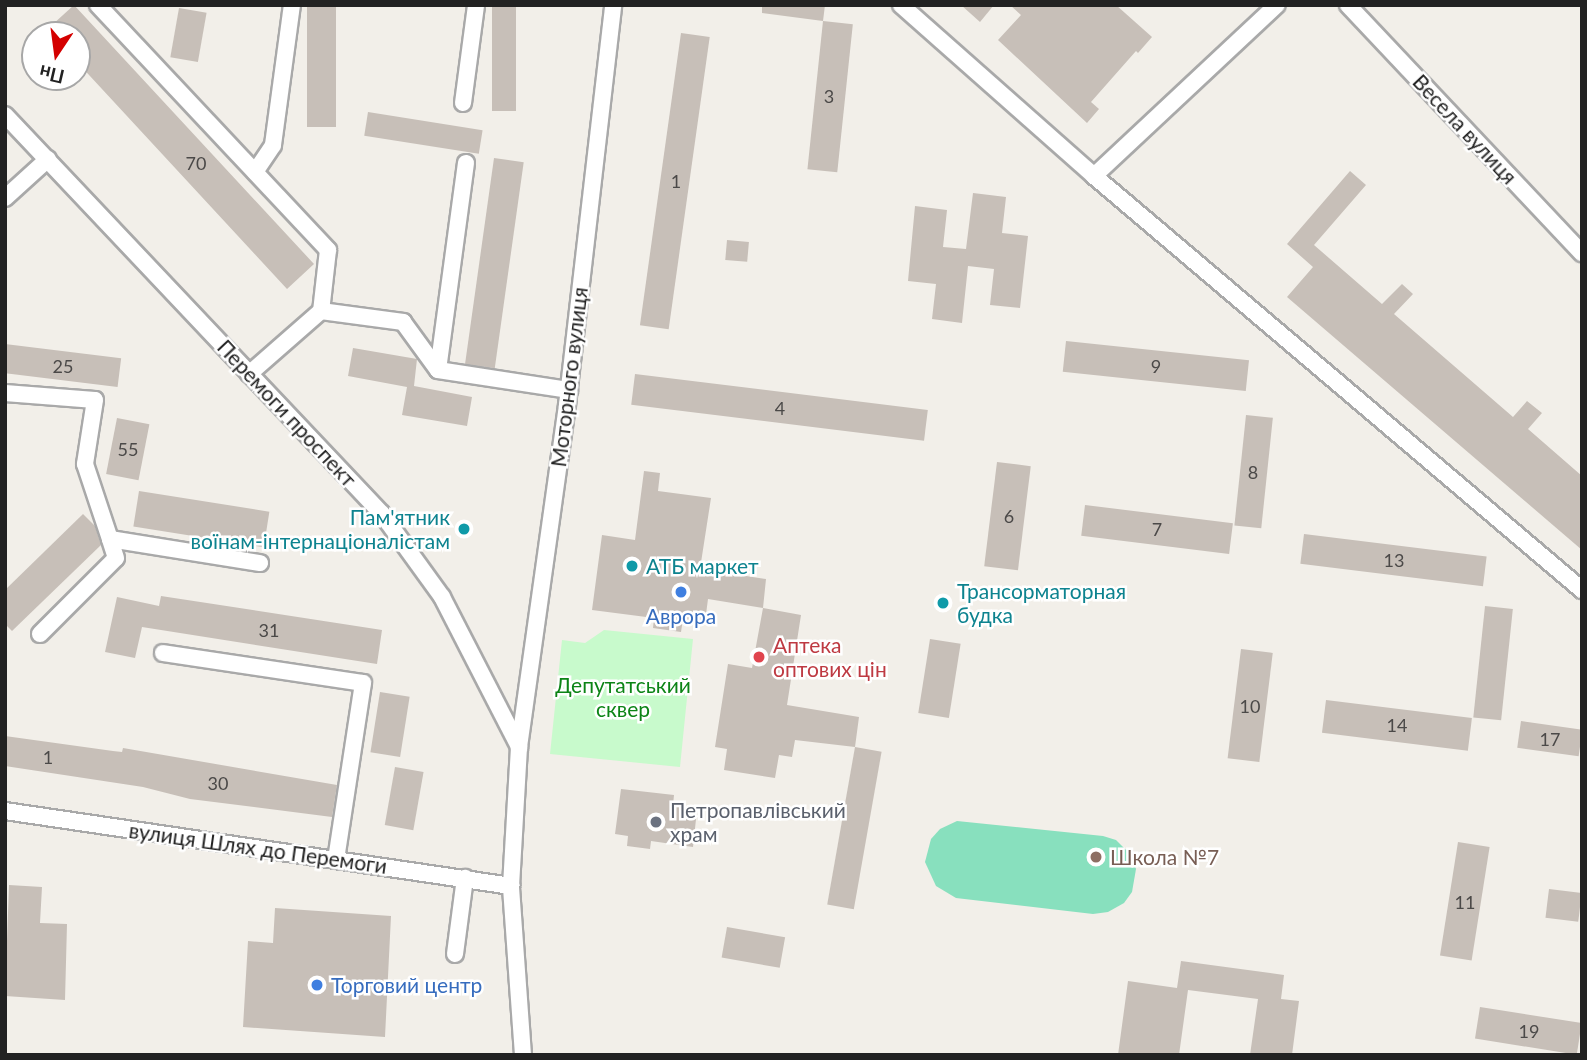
<!DOCTYPE html>
<html>
<head>
<meta charset="utf-8">
<style>
  body { margin:0 }
  #map { position:relative; width:1587px; height:1060px; overflow:hidden; background:#f2efe9; font-family:Lato,sans-serif }
  div>[style] { position:absolute }
  [style*='--x'] { left:calc(var(--x)*1px); top:calc(var(--y)*1px); width:calc(var(--w)*1px); rotate:calc(var(--a)*1deg) }
  .park>* { inset:0; background:#c8facc }
  .pitch>* { inset:0; background:#88e0be }
  .building>* { inset:0; background:#c7bfb8; transform-origin:0 0 }
  .roads { filter:drop-shadow(2px 0 #a9a9a9) drop-shadow(-2px 0 #a9a9a9) drop-shadow(0 2px #a9a9a9) drop-shadow(0 -2px #a9a9a9) }
  .minor>* { height:16px; margin:-8px; padding:0 8px; transform-origin:8px; border-radius:8px; background:#fff }
  .dots>* { width:19px; height:19px; translate:-50% -50%; box-sizing:border-box; border:4px solid #fff; border-radius:50% }
  span { translate:-50% -50%; white-space:nowrap; text-align:center; line-height:1.15; -webkit-text-stroke:5px #fff; paint-order:stroke }
  .number-label { font-size:18px; color:#4b4948 }
  .number-label span { -webkit-text-stroke-width:0 }
  .street-label { font-size:21px; color:#222 }
  .culture-label { font-size:21px; color:#0d838f }
  .right { translate:-100% -50%; text-align:right }
  .left { translate:0 -50%; text-align:left }
  .shop-label { font-size:21px; color:#366cbe }
  .health-label { font-size:21px; color:#be3a42 }
  .park-label { font-size:21px; color:#0c8416 }
  .worship-label { font-size:21px; color:#5b616d }
  .education-label { font-size:21px; color:#785e54 }
  .frame { position:absolute; inset:0; border:7px solid #222; pointer-events:none }
  .north { position:absolute; left:21px; top:21px; width:70px; height:70px; box-sizing:border-box; background:#fff; border:2px solid #a7a7a7; border-radius:50%; rotate:193deg; font-size:19px; font-weight:700; line-height:28px; text-align:center; color:#222 }
  .north::after { content:''; display:block; margin:auto; width:24px; height:32px; background:#d40000; clip-path:polygon(50% 0,100% 100%,50% 72%,0 100%) }
</style>
</head>
<body>
<div id="map">
  <div class="park">
    <div style="clip-path:polygon(604px 630px,693px 639px,680px 767px,550px 754px,562px 640px,585px 643px)"></div>
  </div>
  <div class="pitch">
    <div style="clip-path:polygon(957px 821px,1103px 836px,1116px 840px,1132px 856px,1136px 869px,1132px 892px,1124px 903px,1108px 912px,1093px 914px,956px 898px,936px 886px,925px 862px,931px 839px,940px 829px)"></div>
  </div>
  <div class="building">
    <div style="clip-path:polygon(74px 5px,314px 264px,287px 289px,77px 62px,77px 35px,41px 35px)"></div>
    <div style="left:307px;top:5px;width:29px;height:122px"></div>
    <div style="left:492px;top:5px;width:24px;height:106px"></div>
    <div style="clip-path:polygon(762px 5px,825px 5px,823px 21px,762px 13px)"></div>
    <div style="clip-path:polygon(961px 5px,994px 5px,980px 22px)"></div>
    <div style="clip-path:polygon(1010px 5px,1116px 5px,1152px 37px,1138px 53px,1136px 51px,1091px 102px,1099px 109px,1087px 123px,998px 40px,1021px 15px)"></div>
    <div style="left:179px;top:8px;width:28px;height:50px;rotate:10deg"></div>
    <div style="left:823px;top:21px;width:30px;height:149px;rotate:6deg"></div>
    <div style="left:681px;top:33px;width:29px;height:295px;rotate:8deg"></div>
    <div style="left:368px;top:112px;width:116px;height:24px;rotate:9deg"></div>
    <div style="left:494px;top:158px;width:30px;height:208px;rotate:8deg"></div>
    <div style="clip-path:polygon(1350px 171px,1366px 185px,1314px 245px,1382px 304px,1402px 284px,1413px 294px,1394px 314px,1513px 417px,1527px 401px,1542px 413px,1528px 429px,1582px 476px,1582px 550px,1287px 297px,1313px 267px,1287px 244px)"></div>
    <div style="clip-path:polygon(973px 193px,1006px 197px,1002px 233px,1028px 236px,1020px 308px,990px 305px,994px 269px,968px 266px,962px 323px,932px 319px,936px 284px,908px 281px,915px 206px,947px 210px,943px 247px,966px 249px)"></div>
    <div style="left:727px;top:240px;width:22px;height:20px;rotate:5deg"></div>
    <div style="left:1066px;top:341px;width:184px;height:31px;rotate:6deg"></div>
    <div style="left:5px;top:344px;width:117px;height:29px;rotate:7deg"></div>
    <div style="clip-path:polygon(353px 348px,417px 359px,414px 386px,472px 397px,467px 426px,402px 415px,407px 387px,348px 376px)"></div>
    <div style="left:635px;top:374px;width:295px;height:31px;rotate:7deg"></div>
    <div style="left:1246px;top:415px;width:27px;height:111px;rotate:6deg"></div>
    <div style="left:117px;top:418px;width:33px;height:57px;rotate:11deg"></div>
    <div style="left:997px;top:462px;width:34px;height:105px;rotate:7deg"></div>
    <div style="clip-path:polygon(644px 471px,660px 473px,658px 491px,711px 498px,700px 569px,766px 579px,763px 608px,708px 599px,705px 622px,683px 619px,681px 632px,653px 628px,654px 618px,592px 610px,602px 535px,635px 540px)"></div>
    <div style="left:139px;top:491px;width:132px;height:36px;rotate:9deg"></div>
    <div style="left:1085px;top:505px;width:149px;height:31px;rotate:7deg"></div>
    <div style="clip-path:polygon(83px 514px,95px 526px,101px 545px,12px 631px,5px 624px,5px 590px)"></div>
    <div style="left:1304px;top:534px;width:184px;height:30px;rotate:7deg"></div>
    <div style="clip-path:polygon(161px 596px,382px 630px,377px 664px,142px 627px,135px 658px,105px 652px,117px 597px,159px 606px)"></div>
    <div style="left:1485px;top:606px;width:28px;height:112px;rotate:6deg"></div>
    <div style="clip-path:polygon(763px 608px,801px 615px,787px 705px,859px 717px,855px 747px,795px 740px,792px 757px,779px 755px,775px 778px,724px 770px,727px 749px,715px 747px,728px 664px,752px 668px)"></div>
    <div style="left:930px;top:639px;width:31px;height:75px;rotate:9deg"></div>
    <div style="left:1241px;top:649px;width:32px;height:110px;rotate:7deg"></div>
    <div style="left:380px;top:692px;width:30px;height:61px;rotate:9deg"></div>
    <div style="left:1326px;top:700px;width:147px;height:33px;rotate:7deg"></div>
    <div style="left:1521px;top:721px;width:62px;height:27px;rotate:8deg"></div>
    <div style="clip-path:polygon(5px 736px,113px 751px,122px 752px,123px 748px,337px 785px,332px 817px,190px 799px,143px 787px,5px 766px)"></div>
    <div style="left:855px;top:747px;width:27px;height:160px;rotate:10deg"></div>
    <div style="left:395px;top:767px;width:29px;height:59px;rotate:10deg"></div>
    <div style="clip-path:polygon(621px 789px,674px 795px,673px 805px,697px 810px,693px 847px,651px 841px,650px 849px,627px 846px,628px 836px,615px 834px)"></div>
    <div style="left:1458px;top:842px;width:32px;height:115px;rotate:9deg"></div>
    <div style="clip-path:polygon(9px 885px,42px 887px,40px 923px,67px 924px,65px 1000px,5px 996px)"></div>
    <div style="left:1549px;top:889px;width:33px;height:29px;rotate:7deg"></div>
    <div style="clip-path:polygon(275px 908px,391px 916px,385px 1037px,243px 1027px,248px 941px,273px 943px)"></div>
    <div style="left:727px;top:927px;width:59px;height:31px;rotate:10deg"></div>
    <div style="clip-path:polygon(1181px 961px,1284px 975px,1281px 999px,1299px 1001px,1292px 1055px,1250px 1055px,1258px 999px,1188px 990px,1179px 1055px,1118px 1055px,1128px 981px,1177px 988px)"></div>
    <div style="left:1480px;top:1007px;width:103px;height:32px;rotate:9deg"></div>
  </div>
  <div class="roads">
    <div class="minor">
      <div style="--x:98;--y:5;--w:336;--a:46.8"></div>
      <div style="--x:328;--y:250;--w:61;--a:96.5"></div>
      <div style="--x:901;--y:5;--w:258;--a:41.5"></div>
      <div style="--x:1094;--y:176;--w:640;--a:40.31"></div>
      <div style="--x:1348;--y:5;--w:341;--a:46.7"></div>
      <div style="--x:463;--y:103;--w:99;--a:-82.4"></div>
      <div style="--x:5;--y:115;--w:549;--a:46.62"></div>
      <div style="--x:382;--y:514;--w:102;--a:54.1"></div>
      <div style="--x:442;--y:597;--w:169;--a:62.8"></div>
      <div style="--x:255;--y:172;--w:32;--a:-56"></div>
      <div style="--x:273;--y:145;--w:141;--a:-82.3"></div>
      <div style="--x:1094;--y:176;--w:250;--a:-43.1"></div>
      <div style="--x:5;--y:198;--w:58;--a:-42.2"></div>
      <div style="--x:438;--y:370;--w:209;--a:-82.3"></div>
      <div style="--x:249;--y:374;--w:96;--a:-41.2"></div>
      <div style="--x:321;--y:311;--w:83;--a:7.6"></div>
      <div style="--x:403;--y:322;--w:59;--a:53.9"></div>
      <div style="--x:438;--y:370;--w:133;--a:8.7"></div>
      <div style="--x:5;--y:393;--w:90;--a:4.4"></div>
      <div style="--x:95;--y:400;--w:65;--a:98.9"></div>
      <div style="--x:85;--y:464;--w:79;--a:71.6"></div>
      <div style="--x:40;--y:634;--w:107;--a:-45"></div>
      <div style="--x:116;--y:558;--w:20;--a:-108"></div>
      <div style="--x:110;--y:539;--w:152;--a:9.1"></div>
      <div style="--x:163;--y:653;--w:202;--a:8.5"></div>
      <div style="--x:363;--y:683;--w:179;--a:98.7"></div>
      <div style="--x:5;--y:811;--w:512;--a:8.43"></div>
      <div style="--x:455;--y:954;--w:77;--a:-82.5"></div>
      <div style="--x:523;--y:1055;--w:169;--a:-94.1"></div>
      <div style="--x:511;--y:886;--w:139;--a:-86.7"></div>
      <div style="--x:519;--y:747;--w:345;--a:-82"></div>
      <div style="--x:567;--y:405;--w:403;--a:-83.4"></div>
    </div>
  </div>
  <div class="dots">
    <div style="left:464px;top:529px;background:#0f9aa8"></div>
    <div style="left:632px;top:566px;background:#0f9aa8"></div>
    <div style="left:681px;top:592px;background:#3f7fe0"></div>
    <div style="left:943px;top:603px;background:#0f9aa8"></div>
    <div style="left:759px;top:657px;background:#e0444e"></div>
    <div style="left:656px;top:822px;background:#6b7280"></div>
    <div style="left:1096px;top:857px;background:#8d6e63"></div>
    <div style="left:317px;top:985px;background:#3f7fe0"></div>
  </div>
  <div class="number-label">
    <span style="left:829px;top:96px">3</span>
    <span style="left:196px;top:163px">70</span>
    <span style="left:676px;top:181px">1</span>
    <span style="left:63px;top:366px">25</span>
    <span style="left:1156px;top:366px">9</span>
    <span style="left:780px;top:408px">4</span>
    <span style="left:128px;top:449px">55</span>
    <span style="left:1253px;top:472px">8</span>
    <span style="left:1009px;top:516px">6</span>
    <span style="left:1157px;top:529px">7</span>
    <span style="left:1394px;top:560px">13</span>
    <span style="left:269px;top:630px">31</span>
    <span style="left:1250px;top:706px">10</span>
    <span style="left:1397px;top:725px">14</span>
    <span style="left:1550px;top:739px">17</span>
    <span style="left:48px;top:757px">1</span>
    <span style="left:218px;top:783px">30</span>
    <span style="left:1465px;top:902px">11</span>
    <span style="left:1529px;top:1031px">19</span>
  </div>
  <div class="street-label">
    <span style="left:1465px;top:129px;rotate:47deg">Весела вулиця</span>
    <span style="left:569px;top:377px;rotate:-83deg">Моторного вулиця</span>
    <span style="left:287px;top:413px;rotate:47deg">Перемоги проспект</span>
    <span style="left:258px;top:848px;rotate:8deg">вулиця Шлях до Перемоги</span>
  </div>
  <div class="culture-label">
    <span class="right" style="left:450px;top:529px">Пам'ятник<br>воїнам-інтернаціоналістам</span>
    <span class="left" style="left:646px;top:566px">АТБ маркет</span>
    <span class="left" style="left:957px;top:603px">Трансорматорная<br>будка</span>
  </div>
  <div class="shop-label">
    <span style="left:681px;top:616px">Аврора</span>
    <span class="left" style="left:331px;top:985px">Торговий центр</span>
  </div>
  <div class="health-label">
    <span class="left" style="left:773px;top:657px">Аптека<br>оптових цін</span>
  </div>
  <div class="park-label">
    <span style="left:623px;top:697px">Депутатський<br>сквер</span>
  </div>
  <div class="worship-label">
    <span class="left" style="left:670px;top:822px">Петропавлівський<br>храм</span>
  </div>
  <div class="education-label">
    <span class="left" style="left:1110px;top:857px">Школа №7</span>
  </div>
  <div class="frame"></div>
  <div class="north">Пн</div>
</div>
</body>
</html>
